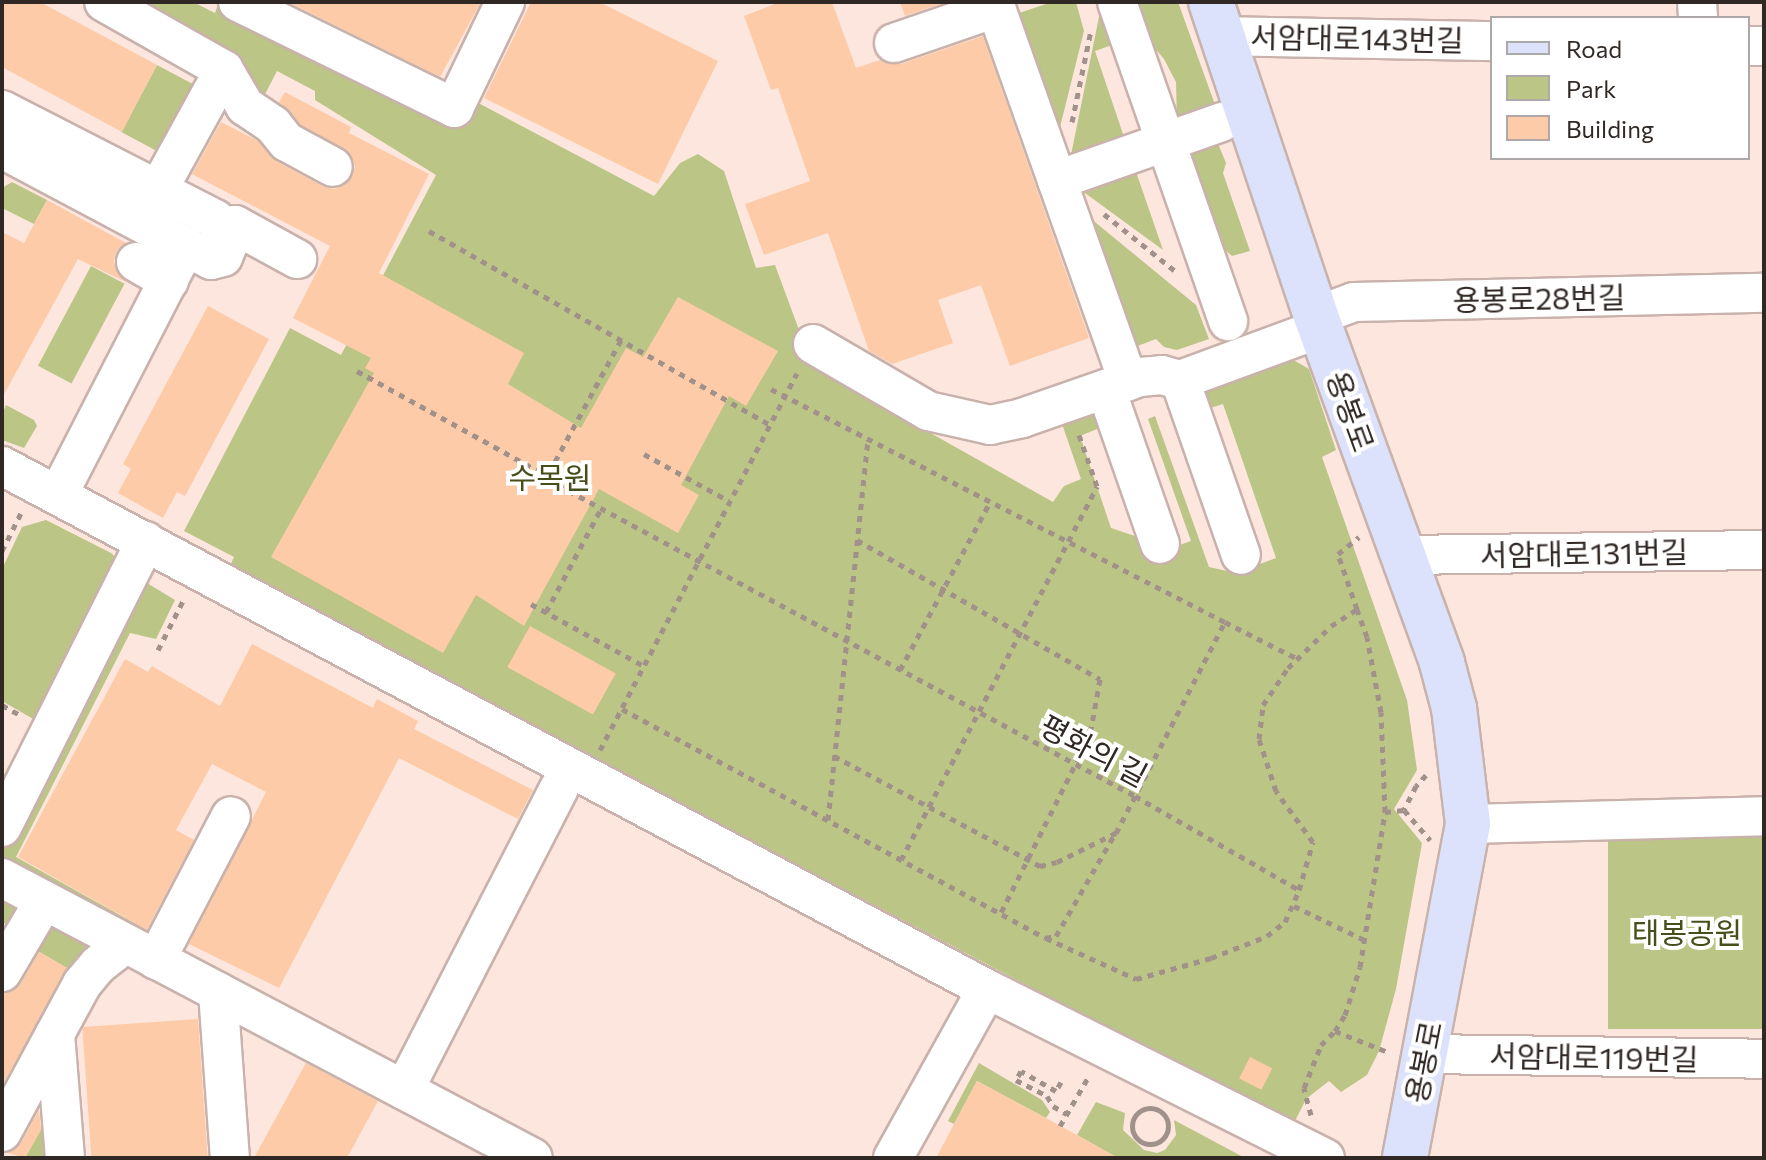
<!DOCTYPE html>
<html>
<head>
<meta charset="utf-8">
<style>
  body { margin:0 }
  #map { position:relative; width:1766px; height:1160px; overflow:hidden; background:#fce6de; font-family:Commissioner,"Noto Sans KR",sans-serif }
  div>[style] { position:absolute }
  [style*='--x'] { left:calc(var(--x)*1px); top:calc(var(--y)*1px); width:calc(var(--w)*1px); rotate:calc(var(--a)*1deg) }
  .green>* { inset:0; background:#bbc585; transform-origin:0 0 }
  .building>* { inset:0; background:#fdcba8; transform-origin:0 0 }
  .path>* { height:5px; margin-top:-2.5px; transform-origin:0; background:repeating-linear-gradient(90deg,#a1918b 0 6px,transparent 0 12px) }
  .path>.ring { margin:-2.5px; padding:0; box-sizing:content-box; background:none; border:5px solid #a1918b; border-radius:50% }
  .roads { filter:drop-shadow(2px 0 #c8b2ab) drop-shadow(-2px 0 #c8b2ab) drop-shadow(0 2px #c8b2ab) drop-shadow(0 -2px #c8b2ab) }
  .minor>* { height:38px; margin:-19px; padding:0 19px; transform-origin:19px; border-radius:19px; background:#fff }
  .major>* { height:44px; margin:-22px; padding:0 22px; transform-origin:22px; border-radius:22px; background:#dde2fc }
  span { translate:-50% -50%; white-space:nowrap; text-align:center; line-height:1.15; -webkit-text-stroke:8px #fff; paint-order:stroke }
  .street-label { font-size:30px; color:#302825 }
  .park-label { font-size:30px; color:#474e1a }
  .frame { position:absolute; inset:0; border:4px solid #302825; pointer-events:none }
  .legend { position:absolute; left:1490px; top:16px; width:260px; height:144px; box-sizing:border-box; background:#fff; border:2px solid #aca9a8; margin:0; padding:10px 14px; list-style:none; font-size:24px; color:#302825 }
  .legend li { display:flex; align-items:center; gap:16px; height:40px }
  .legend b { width:40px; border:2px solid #aca9a8 }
</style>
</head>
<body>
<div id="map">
  <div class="green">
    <div style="clip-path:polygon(104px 2px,193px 2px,215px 13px,219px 2px,469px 98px,654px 196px,680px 163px,698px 154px,724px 171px,756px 268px,775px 265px,805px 346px,799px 359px,1053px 502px,1064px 486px,1081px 479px,1061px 421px,1101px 406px,1102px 427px,1080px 436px,1111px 528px,1171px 548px,1191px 541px,1148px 419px,1155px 416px,1209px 567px,1236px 573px,1276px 558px,1223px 404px,1204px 410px,1204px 390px,1290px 358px,1309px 369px,1336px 450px,1322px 457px,1407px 700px,1417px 770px,1394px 809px,1422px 843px,1396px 989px,1379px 1051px,1367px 1075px,1341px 1092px,1329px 1081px,1306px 1099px,1293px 1125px,230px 566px,234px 557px,184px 531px,290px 328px,341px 355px,436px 175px,315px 100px,315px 91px,277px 71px,260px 104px)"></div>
    <div style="clip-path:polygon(1052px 2px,1076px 2px,1084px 31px,1055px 147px,1013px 15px)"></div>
    <div style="clip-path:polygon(1102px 2px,1115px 44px,1095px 51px,1126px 143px,1071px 155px)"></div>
    <div style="clip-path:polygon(1135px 2px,1178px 2px,1218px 113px,1177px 121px,1176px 82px,1164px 59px,1134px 24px)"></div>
    <div style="left:157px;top:65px;width:47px;height:76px;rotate:28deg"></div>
    <div style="clip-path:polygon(1214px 134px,1226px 163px,1223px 173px,1250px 251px,1232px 256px,1216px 242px,1214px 216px,1187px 162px,1187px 143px)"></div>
    <div style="clip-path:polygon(1134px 166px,1163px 250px,1085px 193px,1087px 183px)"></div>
    <div style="clip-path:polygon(12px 182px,47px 200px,34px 224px,2px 208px,2px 188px)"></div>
    <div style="clip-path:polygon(1073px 204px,1196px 305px,1209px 339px,1177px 350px,1164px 347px,1156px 339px,1127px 350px)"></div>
    <div style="left:91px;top:266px;width:38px;height:113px;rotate:28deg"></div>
    <div style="clip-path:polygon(6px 405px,34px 420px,37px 426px,24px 448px,2px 440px,2px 415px)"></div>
    <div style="clip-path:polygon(46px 520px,111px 553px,122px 563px,35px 720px,2px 701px,2px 569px,22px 527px)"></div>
    <div style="clip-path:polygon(137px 577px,175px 600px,156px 639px,130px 633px,16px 857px,161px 938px,156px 949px,11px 869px,2px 857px,2px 840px)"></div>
    <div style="left:1764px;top:830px;width:199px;height:156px;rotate:90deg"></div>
    <div style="clip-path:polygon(2px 895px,29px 905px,18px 931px,2px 922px)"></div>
    <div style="left:44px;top:912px;width:59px;height:37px;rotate:30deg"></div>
    <div style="clip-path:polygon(49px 1057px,52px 1109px,50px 1158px,25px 1158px,52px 1109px,29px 1095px)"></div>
    <div style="clip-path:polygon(979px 1063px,1042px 1100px,1050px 1112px,1046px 1118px,977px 1081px,954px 1124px,948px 1121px)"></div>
    <div style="clip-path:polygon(1096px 1102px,1125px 1113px,1123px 1130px,1144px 1150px,1157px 1153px,1165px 1150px,1176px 1135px,1174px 1120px,1245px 1158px,1118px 1158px,1077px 1135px)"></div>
  </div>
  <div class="building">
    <div style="clip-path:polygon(2px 2px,40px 2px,157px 65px,122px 132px,2px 67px)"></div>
    <div style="clip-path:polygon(288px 2px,481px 2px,440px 77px)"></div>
    <div style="clip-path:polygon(531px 2px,599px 2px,718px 61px,658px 184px,484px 98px)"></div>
    <div style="clip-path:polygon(780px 2px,832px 2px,856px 68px,880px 60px,901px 64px,983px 36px,1089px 338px,1010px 366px,981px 285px,938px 300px,953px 343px,892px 364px,869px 351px,828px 233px,764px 255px,745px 204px,810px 181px,778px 88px,771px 90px,744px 16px)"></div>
    <div style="clip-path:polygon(900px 2px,946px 2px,905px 16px)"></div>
    <div style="clip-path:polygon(285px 92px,351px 127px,349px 133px,429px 174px,379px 273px,524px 353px,508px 384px,581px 428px,626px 348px,643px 357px,678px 297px,778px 351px,746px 406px,729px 396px,681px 485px,699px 495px,678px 533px,599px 489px,524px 626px,476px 595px,443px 653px,271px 557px,374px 373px,365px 368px,371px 358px,293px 318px,330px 246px,192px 174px,221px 122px,258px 141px,276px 161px,322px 186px,334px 189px,345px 185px,355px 167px,351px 155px,301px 125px,279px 102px)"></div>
    <div style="clip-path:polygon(47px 200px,126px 243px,117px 250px,114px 261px,117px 272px,126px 282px,78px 259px,2px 398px,2px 232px,24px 243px)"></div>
    <div style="clip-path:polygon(208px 306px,269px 339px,185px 496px,177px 492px,163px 518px,118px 493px,131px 469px,123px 464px)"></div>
    <div style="left:530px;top:626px;width:98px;height:47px;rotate:29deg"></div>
    <div style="clip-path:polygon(252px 644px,373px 708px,377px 699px,418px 721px,414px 729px,533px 790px,518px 819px,399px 758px,279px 988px,189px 944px,266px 792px,212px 764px,176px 830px,194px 840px,147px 930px,18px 857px,125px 659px,148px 672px,152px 666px,220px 706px)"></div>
    <div style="clip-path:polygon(39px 952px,67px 968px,2px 1086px,2px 994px,20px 984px)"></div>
    <div style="left:198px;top:1019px;width:139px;height:116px;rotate:86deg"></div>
    <div style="left:1250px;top:1057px;width:25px;height:24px;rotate:27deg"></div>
    <div style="clip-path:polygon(306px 1063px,378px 1101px,347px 1158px,254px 1158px)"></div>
    <div style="clip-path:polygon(977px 1081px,1046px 1118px,1118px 1158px,936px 1158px)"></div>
    <div style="clip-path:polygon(39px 1110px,41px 1130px,25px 1158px,8px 1153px,21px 1143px)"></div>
  </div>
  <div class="path">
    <div style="--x:1072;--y:122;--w:94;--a:-78.3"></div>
    <div style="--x:1104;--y:214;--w:90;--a:38.7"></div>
    <div style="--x:429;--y:231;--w:391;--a:29.6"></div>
    <div style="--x:621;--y:340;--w:145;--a:118.5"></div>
    <div style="--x:552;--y:467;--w:19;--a:72"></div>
    <div style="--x:558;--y:485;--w:655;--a:28.32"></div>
    <div style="--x:1135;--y:796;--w:189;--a:29.8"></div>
    <div style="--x:1299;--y:890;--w:50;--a:-73.7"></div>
    <div style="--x:1313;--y:842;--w:63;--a:-126"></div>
    <div style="--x:1276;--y:791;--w:55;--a:-108.1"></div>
    <div style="--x:1259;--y:739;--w:34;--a:-83"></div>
    <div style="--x:1263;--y:705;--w:45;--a:-56"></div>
    <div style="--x:1288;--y:668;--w:60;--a:-44.3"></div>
    <div style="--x:1331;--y:626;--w:31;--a:-33"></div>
    <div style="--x:1357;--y:609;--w:58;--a:-109.1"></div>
    <div style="--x:1338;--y:554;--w:27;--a:-39"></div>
    <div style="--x:357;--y:371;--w:227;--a:28.9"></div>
    <div style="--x:771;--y:389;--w:510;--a:27.17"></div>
    <div style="--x:644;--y:454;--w:97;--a:28.9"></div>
    <div style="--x:857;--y:540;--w:280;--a:29.8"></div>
    <div style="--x:1100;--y:679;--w:57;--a:100.1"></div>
    <div style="--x:1090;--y:735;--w:199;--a:116.6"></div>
    <div style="--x:2;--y:551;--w:42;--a:-63.4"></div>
    <div style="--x:531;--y:604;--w:129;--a:28.8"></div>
    <div style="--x:546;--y:612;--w:117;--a:-61.9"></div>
    <div style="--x:158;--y:650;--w:57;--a:-63"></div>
    <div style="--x:900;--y:670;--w:191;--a:-61.8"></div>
    <div style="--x:2;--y:705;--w:23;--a:29"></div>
    <div style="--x:622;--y:709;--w:481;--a:28.4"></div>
    <div style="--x:1045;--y:938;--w:11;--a:-10"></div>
    <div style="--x:1056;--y:936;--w:118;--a:-60"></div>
    <div style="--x:600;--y:750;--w:425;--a:-62.4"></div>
    <div style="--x:834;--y:756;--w:234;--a:28.1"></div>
    <div style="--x:1040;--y:866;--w:17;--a:-13"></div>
    <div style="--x:1057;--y:862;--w:66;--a:-26.2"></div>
    <div style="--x:1116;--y:833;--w:237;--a:-62.7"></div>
    <div style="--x:1225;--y:622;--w:82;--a:26.9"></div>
    <div style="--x:1426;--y:775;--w:15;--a:132"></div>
    <div style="--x:1416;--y:786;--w:27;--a:117"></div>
    <div style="--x:1404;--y:810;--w:40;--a:49"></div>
    <div style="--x:1385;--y:812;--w:19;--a:-6"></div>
    <div style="--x:828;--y:820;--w:383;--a:-84"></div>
    <div style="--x:901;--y:860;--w:422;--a:-62.3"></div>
    <div style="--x:1097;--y:486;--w:57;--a:-109.4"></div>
    <div style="--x:1294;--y:906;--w:79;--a:25.6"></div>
    <div style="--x:1046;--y:938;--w:99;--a:24.5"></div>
    <div style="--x:1136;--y:979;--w:78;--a:-15.6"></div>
    <div style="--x:1211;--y:958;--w:60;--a:-21.4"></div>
    <div style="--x:1267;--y:936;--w:23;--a:-38"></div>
    <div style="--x:1285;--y:922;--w:35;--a:-66"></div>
    <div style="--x:1335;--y:1031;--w:19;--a:-58"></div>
    <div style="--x:1345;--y:1015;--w:50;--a:-72.6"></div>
    <div style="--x:1360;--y:967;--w:157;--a:-80.8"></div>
    <div style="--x:1385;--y:812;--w:100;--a:-92.3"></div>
    <div style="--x:1381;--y:712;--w:76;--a:-100.6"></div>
    <div style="--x:1367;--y:637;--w:30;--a:-110"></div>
    <div style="--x:1061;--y:1082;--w:10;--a:119"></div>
    <div style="--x:1056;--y:1091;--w:40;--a:-150.3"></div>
    <div style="--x:1021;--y:1071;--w:10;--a:119"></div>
    <div style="--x:1016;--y:1080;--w:35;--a:27"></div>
    <div style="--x:1047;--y:1096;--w:12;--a:59"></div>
    <div style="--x:1053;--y:1106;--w:16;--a:30"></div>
    <div class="ring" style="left:1132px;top:1108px;width:31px;height:31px"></div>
    <div style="--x:1311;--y:1115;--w:28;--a:-105"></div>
    <div style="--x:1304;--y:1088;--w:46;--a:-68.4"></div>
    <div style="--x:1321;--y:1045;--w:20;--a:-45"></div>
    <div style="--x:1335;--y:1031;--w:57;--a:21.6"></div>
    <div style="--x:1060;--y:1126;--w:58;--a:-59.9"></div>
  </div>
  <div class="roads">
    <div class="minor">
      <div style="--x:104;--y:2;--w:138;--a:29.5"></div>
      <div style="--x:224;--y:70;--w:162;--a:118.8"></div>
      <div style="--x:238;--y:2;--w:241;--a:26.1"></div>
      <div style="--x:454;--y:108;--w:118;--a:-64.3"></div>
      <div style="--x:1117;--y:2;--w:338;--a:70.8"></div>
      <div style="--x:1697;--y:2;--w:16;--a:86"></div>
      <div style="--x:1222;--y:36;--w:270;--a:1.1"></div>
      <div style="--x:894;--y:43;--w:108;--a:-18.9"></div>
      <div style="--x:996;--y:8;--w:396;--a:70.5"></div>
      <div style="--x:1748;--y:46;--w:16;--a:0"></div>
      <div style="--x:224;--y:70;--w:42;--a:59.7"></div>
      <div style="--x:245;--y:106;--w:34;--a:34"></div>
      <div style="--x:273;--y:125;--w:22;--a:51"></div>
      <div style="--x:287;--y:142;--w:52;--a:28.5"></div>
      <div style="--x:2;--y:110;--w:239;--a:27.1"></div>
      <div style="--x:215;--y:219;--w:26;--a:54"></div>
      <div style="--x:230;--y:240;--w:18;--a:112"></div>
      <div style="--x:223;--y:257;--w:12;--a:166"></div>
      <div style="--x:211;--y:260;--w:237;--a:-152"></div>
      <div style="--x:1057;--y:180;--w:175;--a:-19.4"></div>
      <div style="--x:222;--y:226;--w:13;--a:-4"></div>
      <div style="--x:235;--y:225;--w:71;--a:28.7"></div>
      <div style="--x:136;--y:262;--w:38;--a:30"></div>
      <div style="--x:1316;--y:316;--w:40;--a:-20.2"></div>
      <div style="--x:1354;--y:302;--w:410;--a:-1.3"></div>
      <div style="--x:813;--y:344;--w:133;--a:30.2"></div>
      <div style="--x:928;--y:411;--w:64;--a:12.7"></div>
      <div style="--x:990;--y:425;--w:33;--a:-12"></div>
      <div style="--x:1022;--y:418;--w:125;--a:-19.2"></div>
      <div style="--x:1140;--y:377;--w:22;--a:-5"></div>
      <div style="--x:1162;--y:375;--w:19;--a:16"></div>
      <div style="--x:1180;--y:380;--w:150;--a:-20.2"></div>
      <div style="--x:1180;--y:380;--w:185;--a:70.8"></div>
      <div style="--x:1106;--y:389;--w:164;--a:70.8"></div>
      <div style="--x:2;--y:466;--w:1115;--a:27.97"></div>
      <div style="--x:987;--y:989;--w:378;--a:26.6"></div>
      <div style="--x:58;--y:495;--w:280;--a:-62.8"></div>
      <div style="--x:1404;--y:555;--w:360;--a:-0.8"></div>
      <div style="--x:1468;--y:824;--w:296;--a:-1.5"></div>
      <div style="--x:2;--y:827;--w:320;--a:-63.3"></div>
      <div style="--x:2;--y:878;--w:600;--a:27.8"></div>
      <div style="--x:156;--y:960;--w:162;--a:-62.5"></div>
      <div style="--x:2;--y:972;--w:82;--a:-59.4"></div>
      <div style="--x:218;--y:992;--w:166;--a:85.9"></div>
      <div style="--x:1424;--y:1054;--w:340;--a:0.8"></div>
      <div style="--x:404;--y:1090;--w:339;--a:-62.8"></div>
      <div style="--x:2;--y:1132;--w:111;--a:-61.6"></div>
      <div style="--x:65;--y:1158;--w:124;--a:-94.6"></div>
      <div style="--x:55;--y:1034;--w:57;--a:-61.6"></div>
      <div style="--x:82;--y:984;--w:25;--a:-50"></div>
      <div style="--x:98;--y:965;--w:34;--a:-38"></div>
      <div style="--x:893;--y:1158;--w:193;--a:-60.9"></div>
    </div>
    <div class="major">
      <div style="--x:1211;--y:2;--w:331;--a:71.5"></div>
      <div style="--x:1316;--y:316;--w:369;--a:70"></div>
      <div style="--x:1442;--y:663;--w:47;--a:75.1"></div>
      <div style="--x:1454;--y:708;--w:117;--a:83.1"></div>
      <div style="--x:1468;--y:824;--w:340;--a:100.7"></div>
    </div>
  </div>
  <div class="street-label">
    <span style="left:1357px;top:38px;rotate:1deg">서암대로143번길</span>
    <span style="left:1539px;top:298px;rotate:-1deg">용봉로28번길</span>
    <span style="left:1351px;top:411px;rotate:70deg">용봉로</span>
    <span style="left:1584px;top:553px;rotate:-1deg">서암대로131번길</span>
    <span style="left:1094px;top:750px;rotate:28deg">평화의 길</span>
    <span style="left:1594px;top:1057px;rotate:1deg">서암대로119번길</span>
    <span style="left:1423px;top:1062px;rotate:-79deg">용봉로</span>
  </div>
  <div class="park-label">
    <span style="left:550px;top:477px">수목원</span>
    <span style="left:1687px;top:932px">태봉공원</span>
  </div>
  <div class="frame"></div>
  <ul class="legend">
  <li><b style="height:10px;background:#dde2fc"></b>Road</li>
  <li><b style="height:22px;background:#bbc585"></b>Park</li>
  <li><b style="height:22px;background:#fdcba8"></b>Building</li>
  </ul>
</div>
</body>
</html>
